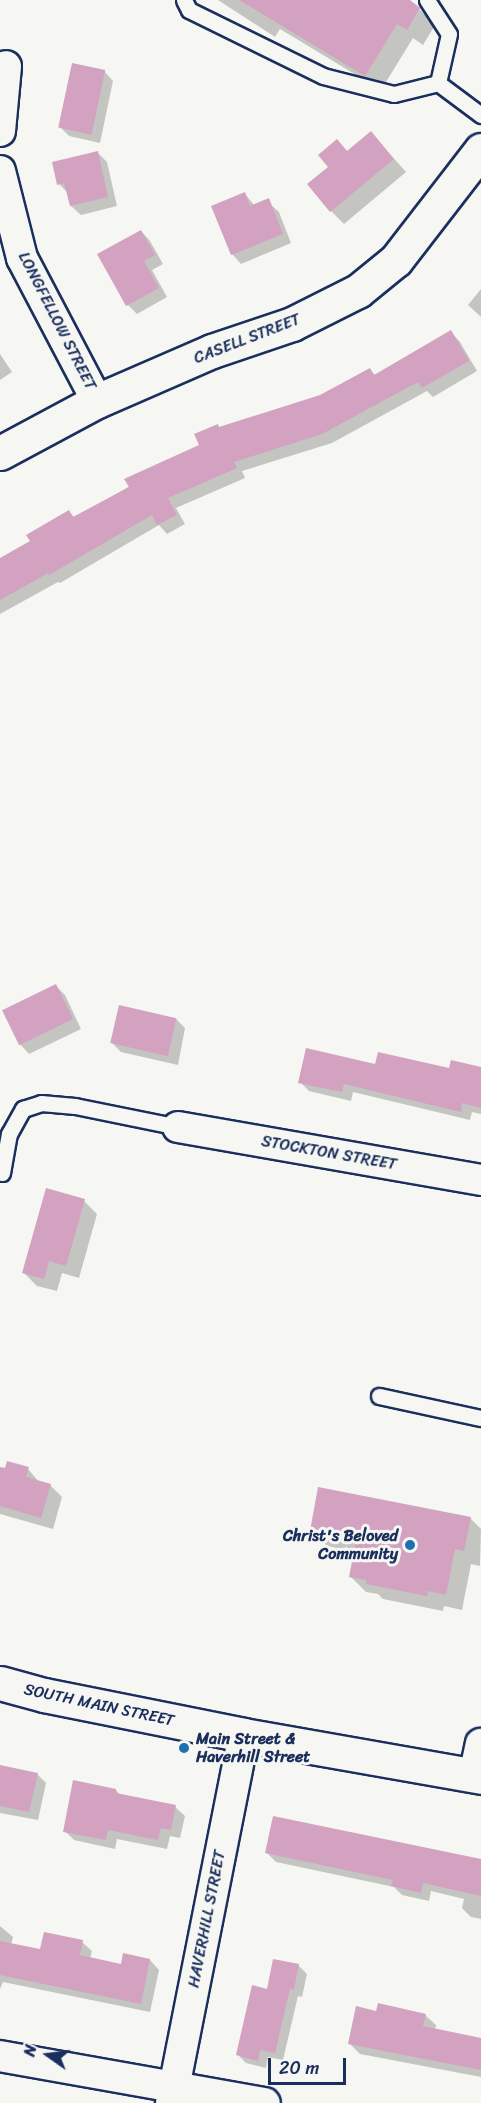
<!DOCTYPE html>
<html>
<head>
<meta charset="utf-8">
<style>
  body { margin:0 }
  #map { position:relative; width:481px; height:2103px; overflow:hidden; background:#f6f6f2; font-family:Sriracha,sans-serif }
  div>[style] { position:absolute }
  [style*='--x'] { left:calc(var(--x)*1px); top:calc(var(--y)*1px); width:calc(var(--w)*1px); rotate:calc(var(--a)*1deg) }
  .shadow>* { inset:0; background:#0003 }
  .building>* { inset:0; background:#d2a2c0; transform-origin:0 0 }
  .roads { filter:drop-shadow(2px 0 #1b2f5e) drop-shadow(-2px 0 #1b2f5e) drop-shadow(0 2px #1b2f5e) drop-shadow(0 -2px #1b2f5e) }
  .service>* { height:15px; margin:-7.5px; padding:0 7.5px; transform-origin:7.5px; border-radius:7.5px; background:#f6f6f2 }
  .minor>* { height:30px; margin:-15px; padding:0 15px; transform-origin:15px; border-radius:15px; background:#f6f6f2 }
  .tertiary>* { height:33px; margin:-16.5px; padding:0 16.5px; transform-origin:16.5px; border-radius:16.5px; background:#f6f6f2 }
  .primary>* { height:33px; margin:-16.5px; padding:0 16.5px; transform-origin:16.5px; border-radius:16.5px; background:#f6f6f2 }
  .dots>* { width:16px; height:16px; translate:-50% -50%; box-sizing:border-box; border:3px solid #f6f6f2; border-radius:50% }
  span { translate:-50% -50%; white-space:nowrap; text-align:center; line-height:1.15; -webkit-text-stroke:6px #f6f6f2; paint-order:stroke }
  .street-label { font-size:16px; color:#1b2f5e }
  .poi-label { font-size:16px; color:#1b2f5e; font-weight:700 }
  .right { translate:-100% -50%; text-align:right }
  .left { translate:0 -50%; text-align:left }
  .north { position:absolute; left:18px; top:2025px; width:60px; height:60px; -webkit-text-stroke:4px #f6f6f2; paint-order:stroke; rotate:284deg; font-size:16px; font-weight:700; line-height:24px; text-align:center; color:#1b2f5e }
  .north::after { content:''; display:block; margin:auto; width:21px; height:27px; background:#1b2f5e; clip-path:polygon(50% 0,100% 100%,50% 72%,0 100%) }
  .scale { position:absolute; left:268px; top:2058px; width:78px; height:27px; box-sizing:border-box; border:3px solid #1b2f5e; border-top:0; padding-left:8px; font-size:18px; line-height:21px; white-space:nowrap; color:#1b2f5e; -webkit-text-stroke:4px #f6f6f2; paint-order:stroke }
</style>
</head>
<body>
<div id="map">
  <div class="shadow">
    <div style="clip-path:polygon(218px 0,405px 0,419px 9px,435px 25px,423px 45px,413px 38px,381px 90px,280px 29px,275px 37px)"></div>
    <div style="clip-path:polygon(104px 71px,113px 81px,100px 143px,69px 136px,60px 127px)"></div>
    <div style="clip-path:polygon(371px 133px,406px 172px,344px 224px,331px 211px,330px 168px,337px 141px,348px 152px)"></div>
    <div style="clip-path:polygon(98px 153px,107px 162px,117px 206px,81px 215px,71px 206px,69px 194px,59px 184px)"></div>
    <div style="clip-path:polygon(245px 194px,255px 206px,269px 203px,279px 212px,291px 243px,241px 264px,232px 254px)"></div>
    <div style="clip-path:polygon(141px 231px,150px 241px,163px 264px,152px 270px,167px 297px,137px 314px,128px 305px)"></div>
    <div style="clip-path:polygon(481px 289px,481px 317px,468px 305px)"></div>
    <div style="clip-path:polygon(451px 332px,460px 342px,477px 371px,433px 397px,427px 391px,332px 443px,242px 471px,245px 478px,176px 508px,185px 524px,167px 534px,159px 525px,60px 583px,58px 582px,0 614px,0 560px,32px 542px,69px 512px,75px 518px,201px 445px,220px 429px,320px 397px,370px 370px,376px 376px)"></div>
    <div style="clip-path:polygon(0 354px,12px 372px,0 380px)"></div>
    <div style="clip-path:polygon(56px 986px,65px 995px,81px 1029px,29px 1054px,20px 1044px,4px 1011px)"></div>
    <div style="clip-path:polygon(176px 1019px,185px 1028px,178px 1065px,121px 1052px,112px 1043px)"></div>
    <div style="clip-path:polygon(376px 1066px,481px 1069px,481px 1114px,472px 1112px,470px 1120px,353px 1092px,351px 1101px,309px 1091px,300px 1082px)"></div>
    <div style="clip-path:polygon(84px 1201px,97px 1214px,79px 1278px,62px 1273px,57px 1291px,37px 1286px,23px 1272px)"></div>
    <div style="clip-path:polygon(0 1468px,28px 1469px,39px 1482px,50px 1485px,62px 1497px,53px 1529px,0 1514px)"></div>
    <div style="clip-path:polygon(470px 1518px,481px 1529px,480px 1566px,471px 1564px,462px 1610px,444px 1606px,443px 1611px,383px 1599px,378px 1594px,366px 1592px,350px 1576px,355px 1552px,327px 1546px,311px 1531px)"></div>
    <div style="clip-path:polygon(0 1766px,37px 1774px,46px 1783px,38px 1820px,0 1813px)"></div>
    <div style="clip-path:polygon(116px 1790px,121px 1796px,175px 1807px,185px 1816px,180px 1838px,170px 1836px,167px 1849px,117px 1839px,115px 1849px,74px 1840px,65px 1831px)"></div>
    <div style="clip-path:polygon(267px 1853px,481px 1860px,481px 1919px,471px 1917px,462px 1908px,464px 1899px,431px 1891px,429px 1901px,402px 1895px,394px 1887px,276px 1862px)"></div>
    <div style="clip-path:polygon(0 1926px,13px 1937px,11px 1945px,41px 1951px,82px 1942px,92px 1951px,90px 1959px,122px 1966px,150px 1960px,159px 1970px,150px 2012px,3px 1982px,0 1989px)"></div>
    <div style="clip-path:polygon(298px 1965px,307px 1974px,302px 1997px,298px 1996px,283px 2060px,268px 2057px,266px 2068px,246px 2063px,238px 2055px,268px 1990px)"></div>
    <div style="clip-path:polygon(378px 2012px,425px 2015px,436px 2025px,435px 2030px,481px 2039px,481px 2077px,360px 2054px,350px 2044px)"></div>
  </div>
  <div class="building">
    <div style="clip-path:polygon(239px 0,410px 0,420px 8px,407px 30px,397px 24px,365px 76px)"></div>
    <div style="left:72px;top:63px;width:34px;height:66px;rotate:12deg"></div>
    <div style="clip-path:polygon(371px 131px,394px 159px,330px 212px,307px 184px,328px 167px,318px 155px,337px 139px,347px 151px)"></div>
    <div style="clip-path:polygon(98px 151px,108px 197px,70px 206px,64px 183px,57px 185px,52px 162px)"></div>
    <div style="clip-path:polygon(245px 192px,250px 206px,269px 198px,283px 234px,231px 255px,211px 206px)"></div>
    <div style="clip-path:polygon(141px 230px,155px 255px,144px 261px,159px 288px,126px 306px,97px 254px)"></div>
    <div style="clip-path:polygon(451px 330px,469px 361px,422px 388px,418px 382px,322px 434px,234px 462px,237px 468px,168px 498px,177px 515px,157px 525px,152px 515px,49px 575px,48px 573px,0 600px,0 558px,30px 541px,26px 535px,69px 510px,73px 517px,129px 487px,124px 479px,199px 445px,194px 434px,218px 424px,219px 427px,320px 395px,370px 368px,374px 375px)"></div>
    <div style="left:56px;top:984px;width:39px;height:60px;rotate:64deg"></div>
    <div style="left:119px;top:1005px;width:59px;height:39px;rotate:13deg"></div>
    <div style="clip-path:polygon(306px 1048px,375px 1064px,378px 1052px,449px 1068px,451px 1060px,481px 1067px,481px 1108px,462px 1103px,461px 1112px,344px 1084px,342px 1092px,298px 1083px)"></div>
    <div style="clip-path:polygon(46px 1188px,85px 1199px,66px 1266px,49px 1261px,44px 1279px,22px 1273px)"></div>
    <div style="clip-path:polygon(7px 1461px,29px 1467px,26px 1477px,51px 1484px,41px 1518px,0 1506px,0 1467px,5px 1468px)"></div>
    <div style="clip-path:polygon(318px 1487px,471px 1517px,464px 1551px,455px 1549px,446px 1595px,428px 1591px,427px 1596px,366px 1584px,366px 1580px,349px 1577px,356px 1540px,310px 1531px)"></div>
    <div style="clip-path:polygon(0 1765px,38px 1773px,29px 1812px,0 1806px)"></div>
    <div style="clip-path:polygon(73px 1780px,116px 1789px,116px 1793px,176px 1805px,171px 1830px,161px 1828px,158px 1840px,108px 1830px,106px 1840px,63px 1832px)"></div>
    <div style="clip-path:polygon(273px 1816px,481px 1859px,481px 1896px,423px 1883px,421px 1893px,391px 1886px,393px 1880px,265px 1853px)"></div>
    <div style="clip-path:polygon(44px 1932px,83px 1940px,80px 1955px,121px 1964px,123px 1953px,150px 1959px,141px 2004px,0 1975px,0 1941px,40px 1949px)"></div>
    <div style="clip-path:polygon(273px 1959px,299px 1964px,294px 1990px,290px 1989px,275px 2053px,260px 2050px,258px 2061px,236px 2055px,252px 1985px,267px 1989px)"></div>
    <div style="clip-path:polygon(378px 2003px,426px 2014px,423px 2026px,481px 2038px,481px 2070px,348px 2044px,356px 2006px,376px 2011px)"></div>
  </div>
  <div class="roads">
    <div class="service">
      <div style="--x:184;--y:0;--w:11;--a:63"></div>
      <div style="--x:189;--y:10;--w:149;--a:26.2"></div>
      <div style="--x:323;--y:76;--w:73;--a:14.2"></div>
      <div style="--x:394;--y:94;--w:45;--a:-14"></div>
      <div style="--x:427;--y:0;--w:40;--a:57.1"></div>
      <div style="--x:449;--y:34;--w:50;--a:102.7"></div>
      <div style="--x:438;--y:83;--w:54;--a:36.7"></div>
      <div style="--x:2;--y:1173;--w:40;--a:-80"></div>
      <div style="--x:9;--y:1134;--w:29;--a:-61"></div>
      <div style="--x:23;--y:1109;--w:19;--a:-18"></div>
      <div style="--x:41;--y:1103;--w:34;--a:5"></div>
      <div style="--x:75;--y:1106;--w:105;--a:11.5"></div>
      <div style="--x:379;--y:1396;--w:104;--a:12.2"></div>
    </div>
    <div class="minor">
      <div style="--x:0;--y:131;--w:65;--a:-84.7"></div>
      <div style="--x:0;--y:171;--w:90;--a:75.8"></div>
      <div style="--x:22;--y:258;--w:161;--a:62.3"></div>
      <div style="--x:178;--y:1127;--w:308;--a:9.9"></div>
      <div style="--x:474;--y:1776;--w:33;--a:-78"></div>
      <div style="--x:0;--y:2056;--w:269;--a:10.1"></div>
      <div style="--x:171;--y:2103;--w:375;--a:-78.8"></div>
    </div>
    <div class="tertiary">
      <div style="--x:0;--y:453;--w:110;--a:-28.2"></div>
      <div style="--x:97;--y:401;--w:125;--a:-23.5"></div>
      <div style="--x:212;--y:351;--w:84;--a:-18.6"></div>
      <div style="--x:292;--y:324;--w:74;--a:-26.6"></div>
      <div style="--x:358;--y:291;--w:49;--a:-39.2"></div>
      <div style="--x:396;--y:260;--w:139;--a:-52.3"></div>
    </div>
    <div class="primary">
      <div style="--x:0;--y:1683;--w:46;--a:15.3"></div>
      <div style="--x:44;--y:1695;--w:204;--a:11.3"></div>
      <div style="--x:244;--y:1735;--w:241;--a:10"></div>
    </div>
  </div>
  <div class="dots">
    <div style="left:410px;top:1545px;background:#1f6fb2"></div>
    <div style="left:184px;top:1748px;background:#1f6fb2"></div>
  </div>
  <div class="street-label">
    <span style="left:57px;top:321px;rotate:63deg">LONGFELLOW STREET</span>
    <span style="left:247px;top:339px;rotate:-21deg">CASELL STREET</span>
    <span style="left:329px;top:1153px;rotate:10deg">STOCKTON STREET</span>
    <span style="left:99px;top:1705px;rotate:12deg">SOUTH MAIN STREET</span>
    <span style="left:207px;top:1919px;rotate:-79deg">HAVERHILL STREET</span>
  </div>
  <div class="poi-label">
    <span class="right" style="left:398px;top:1545px">Christ's Beloved<br>Community</span>
    <span class="left" style="left:196px;top:1748px">Main Street &amp;<br>Haverhill Street</span>
  </div>
  <div class="north">N</div>
  <div class="scale">20 m</div>
</div>
</body>
</html>
